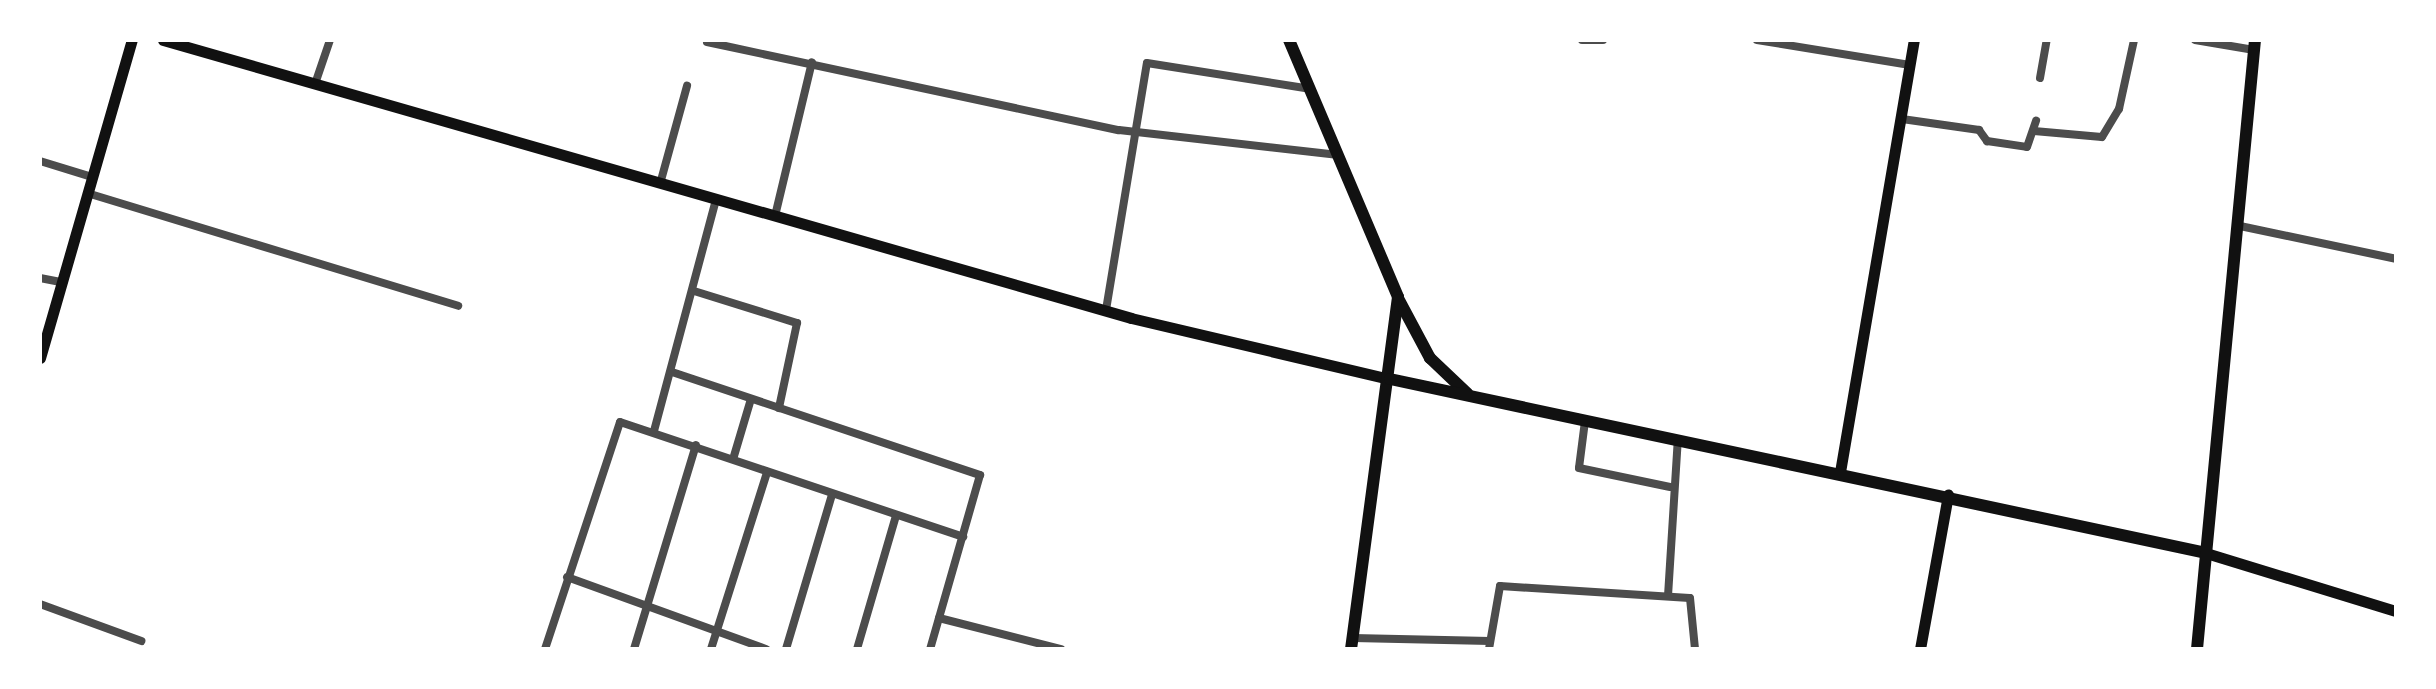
<!DOCTYPE html>
<html>
<head>
<meta charset="utf-8">
<style>
  body { margin:0 }
  #map { position:relative; width:2436px; height:689px; overflow:hidden; background:#fff; font-family:"Titillium Web",sans-serif }
  div>[style] { position:absolute }
  [style*='--x'] { left:calc(var(--x)*1px); top:calc(var(--y)*1px); width:calc(var(--w)*1px); rotate:calc(var(--a)*1deg) }
  .minor>* { height:8px; margin:-4px; padding:0 4px; transform-origin:4px; border-radius:4px; background:#4c4c4c }
  .secondary>* { height:11px; margin:-5.5px; padding:0 5.5px; transform-origin:5.5px; border-radius:5.5px; background:#111 }
  .primary>* { height:12px; margin:-6px; padding:0 6px; transform-origin:6px; border-radius:6px; background:#111 }
  span { translate:-50% -50%; white-space:nowrap; text-align:center; line-height:1.15; -webkit-text-stroke:6px #fff; paint-order:stroke }
  .frame { position:absolute; inset:0; border:42px solid #fff; pointer-events:none }
</style>
</head>
<body>
<div id="map">
  <div class="minor">
    <div style="--x:1582;--y:40;--w:21;--a:0"></div>
    <div style="--x:1757;--y:40;--w:155;--a:9.3"></div>
    <div style="--x:2195;--y:40;--w:60;--a:9.6"></div>
    <div style="--x:707;--y:42;--w:421;--a:12.1"></div>
    <div style="--x:1119;--y:130;--w:221;--a:6.5"></div>
    <div style="--x:2040;--y:78;--w:39;--a:-80"></div>
    <div style="--x:315;--y:84;--w:46;--a:-71.2"></div>
    <div style="--x:1902;--y:119;--w:78;--a:8.1"></div>
    <div style="--x:1979;--y:130;--w:14;--a:54"></div>
    <div style="--x:1987;--y:141;--w:40;--a:8.5"></div>
    <div style="--x:2027;--y:147;--w:28;--a:-71"></div>
    <div style="--x:2034;--y:131;--w:68;--a:5"></div>
    <div style="--x:2102;--y:137;--w:33;--a:-59"></div>
    <div style="--x:2119;--y:109;--w:71;--a:-77.7"></div>
    <div style="--x:40;--y:161;--w:54;--a:17.1"></div>
    <div style="--x:660;--y:184;--w:102;--a:-74.6"></div>
    <div style="--x:87;--y:193;--w:388;--a:16.9"></div>
    <div style="--x:775;--y:216;--w:158;--a:-76.5"></div>
    <div style="--x:2240;--y:226;--w:159;--a:11.9"></div>
    <div style="--x:40;--y:278;--w:21;--a:11"></div>
    <div style="--x:694;--y:291;--w:108;--a:17.3"></div>
    <div style="--x:797;--y:323;--w:87;--a:102"></div>
    <div style="--x:1106;--y:310;--w:250;--a:-80.6"></div>
    <div style="--x:1147;--y:63;--w:166;--a:9"></div>
    <div style="--x:672;--y:372;--w:325;--a:18.5"></div>
    <div style="--x:980;--y:475;--w:181;--a:106"></div>
    <div style="--x:1585;--y:421;--w:47;--a:97.3"></div>
    <div style="--x:1579;--y:468;--w:93;--a:11.8"></div>
    <div style="--x:654;--y:431;--w:239;--a:-75"></div>
    <div style="--x:734;--y:456;--w:59;--a:-73.4"></div>
    <div style="--x:567;--y:577;--w:212;--a:19.9"></div>
    <div style="--x:1668;--y:596;--w:157;--a:-86.4"></div>
    <div style="--x:40;--y:604;--w:108;--a:20.1"></div>
    <div style="--x:939;--y:618;--w:126;--a:14.3"></div>
    <div style="--x:1353;--y:638;--w:137;--a:1.3"></div>
    <div style="--x:545;--y:649;--w:239;--a:-71.7"></div>
    <div style="--x:620;--y:422;--w:362;--a:18.5"></div>
    <div style="--x:634;--y:649;--w:213;--a:-73.1"></div>
    <div style="--x:711;--y:649;--w:186;--a:-72.4"></div>
    <div style="--x:786;--y:649;--w:161;--a:-73.4"></div>
    <div style="--x:857;--y:649;--w:139;--a:-73.7"></div>
    <div style="--x:1489;--y:649;--w:64;--a:-80.1"></div>
    <div style="--x:1500;--y:586;--w:190;--a:3.6"></div>
    <div style="--x:1690;--y:598;--w:51;--a:84.4"></div>
  </div>
  <div class="secondary">
    <div style="--x:163;--y:40;--w:1007;--a:16.02"></div>
    <div style="--x:1131;--y:318;--w:266;--a:13.3"></div>
    <div style="--x:40;--y:358;--w:331;--a:-73.9"></div>
    <div style="--x:1840;--y:472;--w:438;--a:-80.3"></div>
    <div style="--x:2206;--y:553;--w:199;--a:17"></div>
    <div style="--x:1920;--y:649;--w:157;--a:-79.7"></div>
  </div>
  <div class="primary">
    <div style="--x:1289;--y:40;--w:279;--a:67"></div>
    <div style="--x:1398;--y:297;--w:355;--a:97.6"></div>
    <div style="--x:1399;--y:300;--w:66;--a:61.9"></div>
    <div style="--x:1430;--y:358;--w:52;--a:43.5"></div>
    <div style="--x:1390;--y:379;--w:834;--a:12.04"></div>
    <div style="--x:2197;--y:649;--w:612;--a:-84.56"></div>
  </div>
  <div class="frame"></div>
</div>
</body>
</html>
